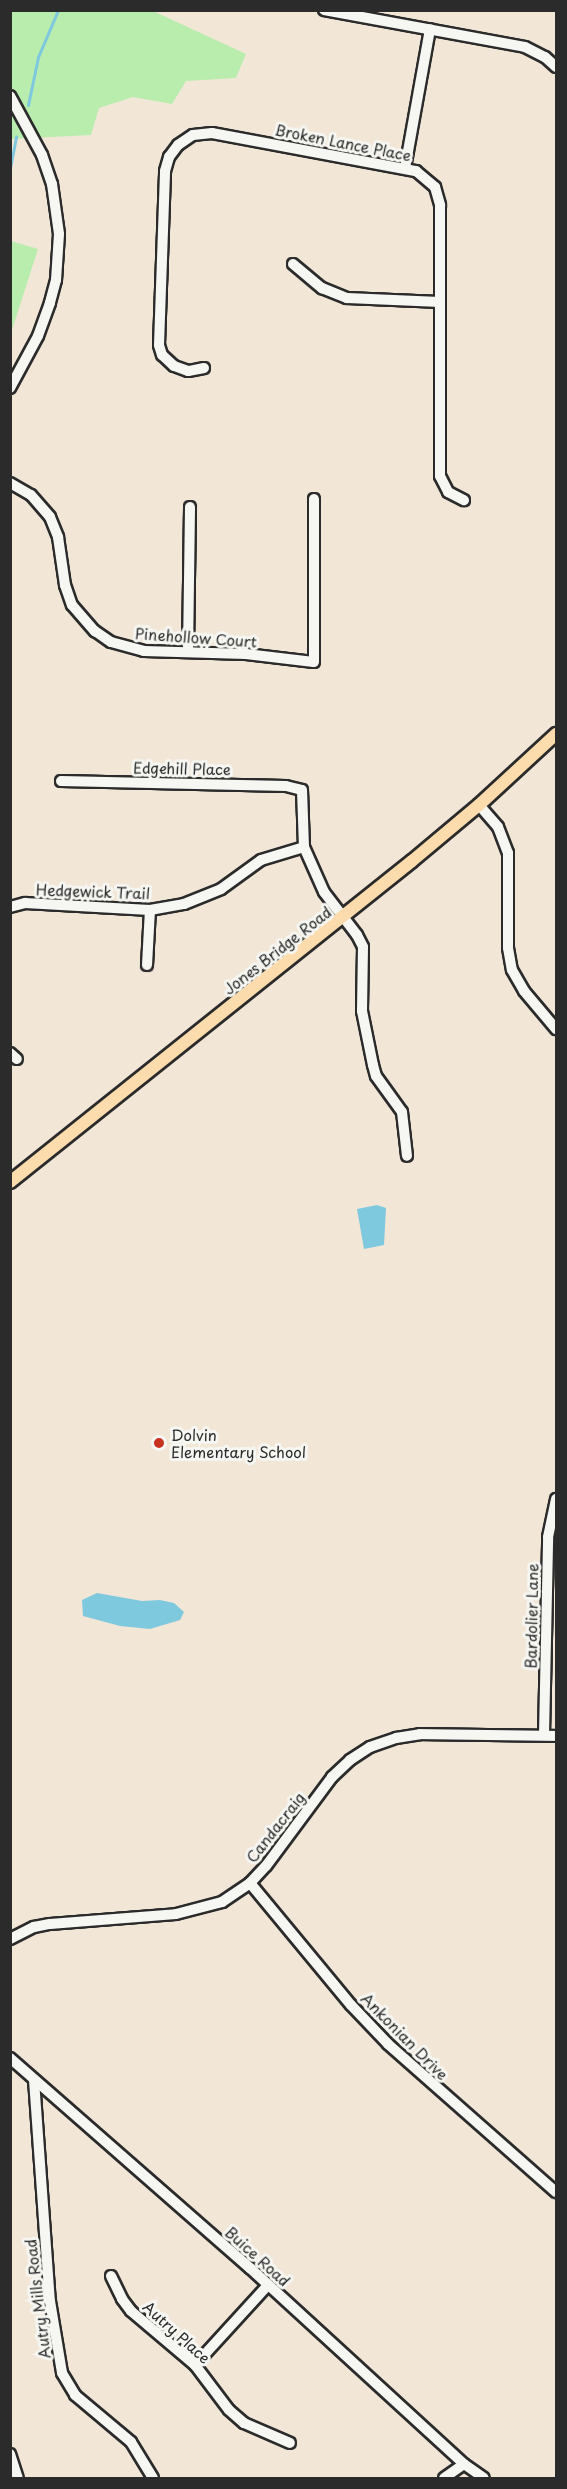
<!DOCTYPE html>
<html>
<head>
<meta charset="utf-8">
<style>
  body { margin:0 }
  #map { position:relative; width:567px; height:2489px; overflow:hidden; background:#f2e6d7; font-family:"Playpen Sans",sans-serif }
  div>[style] { position:absolute }
  [style*='--x'] { left:calc(var(--x)*1px); top:calc(var(--y)*1px); width:calc(var(--w)*1px); rotate:calc(var(--a)*1deg) }
  .green>* { inset:0; background:#b9edae }
  .water>* { inset:0; background:#7fc9df }
  .stream>* { height:3px; margin:-1.5px; padding:0 1.5px; transform-origin:1.5px; border-radius:1.5px; background:#7fc9df }
  .roads { filter:drop-shadow(2px 0 #2b2b2b) drop-shadow(-2px 0 #2b2b2b) drop-shadow(0 2px #2b2b2b) drop-shadow(0 -2px #2b2b2b) }
  .minor>* { height:10px; margin:-5px; padding:0 5px; transform-origin:5px; border-radius:5px; background:#f6f6f2 }
  .major>* { height:12px; margin:-6px; padding:0 6px; transform-origin:6px; border-radius:6px; background:#fcdcac }
  .dots>* { width:16px; height:16px; translate:-50% -50%; box-sizing:border-box; border:3px solid #f6f6f2; border-radius:50% }
  span { translate:-50% -50%; white-space:nowrap; text-align:center; line-height:1.15; -webkit-text-stroke:6px #f6f6f2; paint-order:stroke }
  .street-label { font-size:15px; color:#2b2b2b }
  .poi-label { font-size:15px; color:#2b2b2b }
  .left { translate:0 -50%; text-align:left }
  .frame { position:absolute; inset:0; border:12px solid #2b2b2b; pointer-events:none }
</style>
</head>
<body>
<div id="map">
  <div class="green">
    <div style="clip-path:polygon(10px 11px,153px 11px,246px 54px,236px 78px,186px 81px,172px 104px,133px 97px,99px 108px,91px 135px,11px 139px)"></div>
    <div style="clip-path:polygon(11px 241px,38px 249px,11px 333px,10px 241px)"></div>
  </div>
  <div class="water">
    <div style="clip-path:polygon(377px 1205px,386px 1208px,384px 1245px,364px 1249px,357px 1209px)"></div>
    <div style="clip-path:polygon(97px 1593px,142px 1601px,160px 1600px,174px 1603px,184px 1612px,180px 1620px,150px 1629px,120px 1626px,83px 1616px,82px 1600px)"></div>
  </div>
  <div class="stream">
    <div style="--x:28;--y:105;--w:49;--a:-78.2"></div>
    <div style="--x:38;--y:57;--w:51;--a:-66.9"></div>
    <div style="--x:10;--y:168;--w:32;--a:-79"></div>
  </div>
  <div class="roads">
    <div class="minor">
      <div style="--x:324;--y:10;--w:204;--a:10.4"></div>
      <div style="--x:525;--y:47;--w:22;--a:27"></div>
      <div style="--x:545;--y:57;--w:15;--a:42"></div>
      <div style="--x:10;--y:96;--w:67;--a:61.5"></div>
      <div style="--x:42;--y:155;--w:31;--a:71"></div>
      <div style="--x:52;--y:184;--w:50;--a:82"></div>
      <div style="--x:59;--y:234;--w:46;--a:93.7"></div>
      <div style="--x:56;--y:280;--w:24;--a:105"></div>
      <div style="--x:50;--y:303;--w:35;--a:110"></div>
      <div style="--x:38;--y:336;--w:59;--a:118.3"></div>
      <div style="--x:405;--y:168;--w:141;--a:-79.8"></div>
      <div style="--x:293;--y:264;--w:38;--a:40"></div>
      <div style="--x:322;--y:288;--w:27;--a:22"></div>
      <div style="--x:347;--y:298;--w:93;--a:2.5"></div>
      <div style="--x:204;--y:368;--w:16;--a:169"></div>
      <div style="--x:188;--y:371;--w:15;--a:-160"></div>
      <div style="--x:174;--y:366;--w:16;--a:-137"></div>
      <div style="--x:162;--y:355;--w:10;--a:-107"></div>
      <div style="--x:159;--y:345;--w:174;--a:-88"></div>
      <div style="--x:165;--y:171;--w:15;--a:-74"></div>
      <div style="--x:169;--y:157;--w:15;--a:-53"></div>
      <div style="--x:178;--y:145;--w:18;--a:-34"></div>
      <div style="--x:193;--y:135;--w:19;--a:-6"></div>
      <div style="--x:212;--y:133;--w:208;--a:10.6"></div>
      <div style="--x:416;--y:171;--w:25;--a:40"></div>
      <div style="--x:435;--y:187;--w:19;--a:74"></div>
      <div style="--x:440;--y:205;--w:271;--a:90"></div>
      <div style="--x:440;--y:476;--w:18;--a:63"></div>
      <div style="--x:448;--y:492;--w:18;--a:27"></div>
      <div style="--x:10;--y:483;--w:24;--a:30"></div>
      <div style="--x:31;--y:495;--w:29;--a:49"></div>
      <div style="--x:50;--y:517;--w:22;--a:68"></div>
      <div style="--x:58;--y:537;--w:49;--a:81.7"></div>
      <div style="--x:65;--y:585;--w:21;--a:71"></div>
      <div style="--x:72;--y:605;--w:35;--a:49"></div>
      <div style="--x:95;--y:631;--w:19;--a:35"></div>
      <div style="--x:111;--y:642;--w:34;--a:15"></div>
      <div style="--x:144;--y:651;--w:102;--a:1.7"></div>
      <div style="--x:246;--y:654;--w:68;--a:6.7"></div>
      <div style="--x:314;--y:662;--w:163;--a:-90"></div>
      <div style="--x:188;--y:652;--w:145;--a:-89.2"></div>
      <div style="--x:61;--y:781;--w:225;--a:1.3"></div>
      <div style="--x:286;--y:786;--w:16;--a:14"></div>
      <div style="--x:302;--y:790;--w:57;--a:88"></div>
      <div style="--x:304;--y:847;--w:49;--a:66"></div>
      <div style="--x:324;--y:892;--w:54;--a:52.5"></div>
      <div style="--x:357;--y:935;--w:13;--a:63"></div>
      <div style="--x:363;--y:947;--w:64;--a:90.9"></div>
      <div style="--x:362;--y:1011;--w:55;--a:78.5"></div>
      <div style="--x:373;--y:1065;--w:11;--a:75"></div>
      <div style="--x:376;--y:1076;--w:44;--a:54.2"></div>
      <div style="--x:402;--y:1112;--w:44;--a:83.5"></div>
      <div style="--x:479;--y:805;--w:29;--a:49"></div>
      <div style="--x:498;--y:827;--w:28;--a:69"></div>
      <div style="--x:508;--y:853;--w:95;--a:90"></div>
      <div style="--x:508;--y:948;--w:22;--a:80"></div>
      <div style="--x:512;--y:970;--w:24;--a:60"></div>
      <div style="--x:524;--y:991;--w:50;--a:49.9"></div>
      <div style="--x:10;--y:907;--w:16;--a:-15"></div>
      <div style="--x:25;--y:903;--w:125;--a:3.2"></div>
      <div style="--x:150;--y:910;--w:35;--a:-10"></div>
      <div style="--x:184;--y:904;--w:40;--a:-22"></div>
      <div style="--x:221;--y:889;--w:49;--a:-35.9"></div>
      <div style="--x:261;--y:860;--w:45;--a:-16.8"></div>
      <div style="--x:147;--y:965;--w:55;--a:-86.9"></div>
      <div style="--x:10;--y:1053;--w:9;--a:41"></div>
      <div style="--x:544;--y:1735;--w:198;--a:-88.8"></div>
      <div style="--x:548;--y:1537;--w:39;--a:-78"></div>
      <div style="--x:250;--y:1883;--w:158;--a:50.4"></div>
      <div style="--x:351;--y:2005;--w:54;--a:46.5"></div>
      <div style="--x:388;--y:2044;--w:224;--a:41.4"></div>
      <div style="--x:10;--y:1939;--w:27;--a:-27"></div>
      <div style="--x:34;--y:1927;--w:16;--a:-11"></div>
      <div style="--x:50;--y:1924;--w:126;--a:-4.5"></div>
      <div style="--x:176;--y:1914;--w:48;--a:-14.6"></div>
      <div style="--x:222;--y:1902;--w:34;--a:-34"></div>
      <div style="--x:250;--y:1883;--w:23;--a:-47"></div>
      <div style="--x:266;--y:1866;--w:111;--a:-53.4"></div>
      <div style="--x:332;--y:1777;--w:25;--a:-43"></div>
      <div style="--x:350;--y:1760;--w:24;--a:-33"></div>
      <div style="--x:370;--y:1747;--w:28;--a:-19"></div>
      <div style="--x:396;--y:1738;--w:24;--a:-9"></div>
      <div style="--x:420;--y:1734;--w:136;--a:0.8"></div>
      <div style="--x:10;--y:2058;--w:319;--a:41.2"></div>
      <div style="--x:250;--y:2268;--w:290;--a:42.5"></div>
      <div style="--x:464;--y:2464;--w:24;--a:35"></div>
      <div style="--x:34;--y:2080;--w:222;--a:85.9"></div>
      <div style="--x:50;--y:2301;--w:73;--a:80.5"></div>
      <div style="--x:62;--y:2373;--w:26;--a:59"></div>
      <div style="--x:75;--y:2395;--w:73;--a:40"></div>
      <div style="--x:131;--y:2442;--w:42;--a:58.6"></div>
      <div style="--x:111;--y:2276;--w:25;--a:64"></div>
      <div style="--x:122;--y:2299;--w:15;--a:53"></div>
      <div style="--x:131;--y:2311;--w:84;--a:40.2"></div>
      <div style="--x:195;--y:2365;--w:56;--a:52.9"></div>
      <div style="--x:229;--y:2410;--w:20;--a:41"></div>
      <div style="--x:244;--y:2423;--w:50;--a:23.5"></div>
      <div style="--x:195;--y:2365;--w:108;--a:-47.6"></div>
      <div style="--x:10;--y:2454;--w:25;--a:72"></div>
      <div style="--x:444;--y:2478;--w:24;--a:-35"></div>
    </div>
    <div class="major">
      <div style="--x:10;--y:1182;--w:514;--a:-38.61"></div>
      <div style="--x:412;--y:861;--w:87;--a:-39.9"></div>
      <div style="--x:479;--y:805;--w:105;--a:-42.7"></div>
    </div>
  </div>
  <div class="dots">
    <div style="left:159px;top:1443px;background:#c8321e"></div>
  </div>
  <div class="street-label">
    <span style="left:343px;top:142px;rotate:11deg">Broken Lance Place</span>
    <span style="left:196px;top:637px;rotate:4deg">Pinehollow Court</span>
    <span style="left:182px;top:768px;rotate:1deg">Edgehill Place</span>
    <span style="left:93px;top:891px;rotate:2deg">Hedgewick Trail</span>
    <span style="left:277px;top:950px;rotate:-38deg">Jones Bridge Road</span>
    <span style="left:531px;top:1616px;rotate:-89deg">Bardolier Lane</span>
    <span style="left:275px;top:1827px;rotate:-52deg">Candacraig</span>
    <span style="left:405px;top:2036px;rotate:45deg">Ankonian Drive</span>
    <span style="left:258px;top:2256px;rotate:42deg">Buice Road</span>
    <span style="left:37px;top:2299px;rotate:-97deg">Autry Mills Road</span>
    <span style="left:177px;top:2332px;rotate:42deg">Autry Place</span>
  </div>
  <div class="poi-label">
    <span class="left" style="left:171px;top:1443px">Dolvin<br>Elementary School</span>
  </div>
  <div class="frame"></div>
</div>
</body>
</html>
